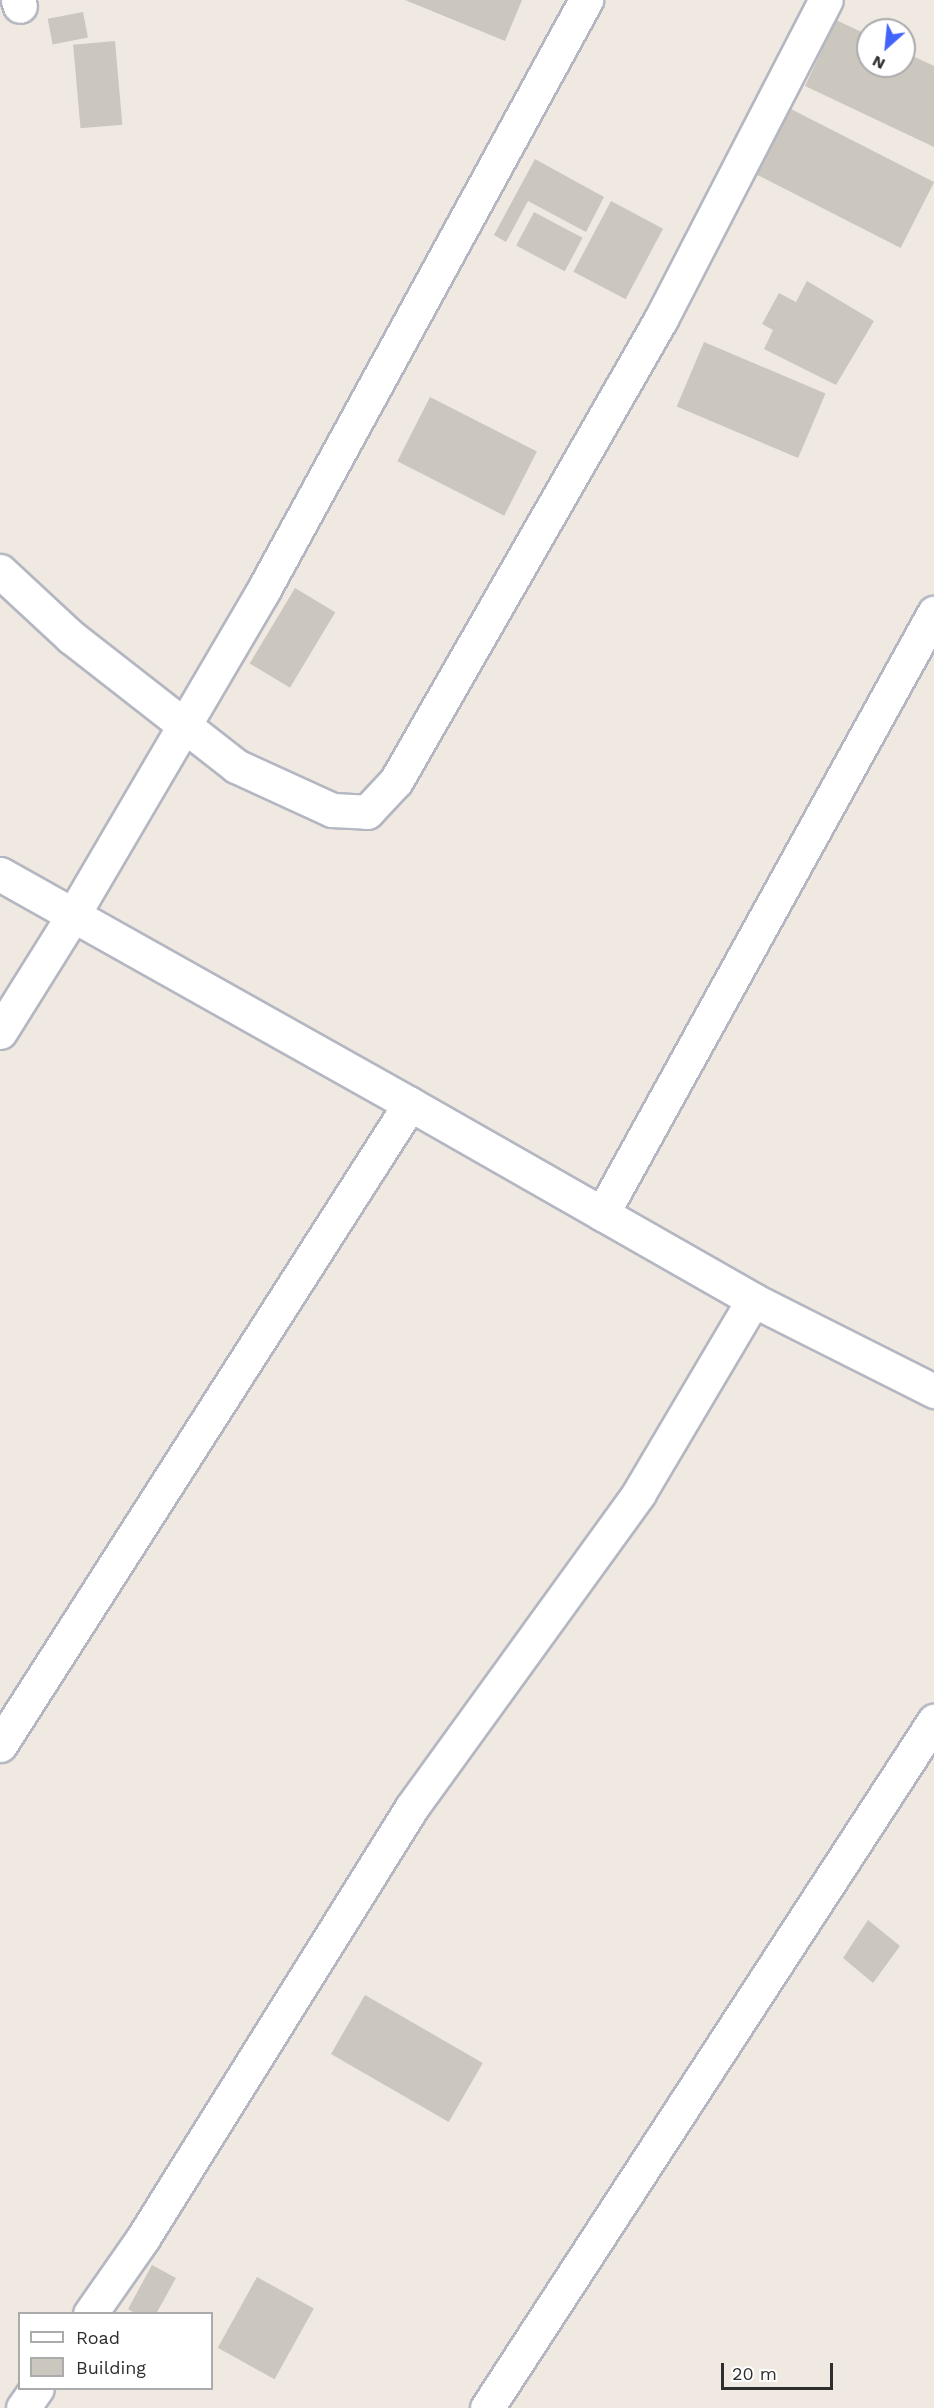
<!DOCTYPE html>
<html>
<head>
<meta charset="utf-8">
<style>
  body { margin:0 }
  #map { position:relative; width:934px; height:2408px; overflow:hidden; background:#efe9e1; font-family:"Work Sans",sans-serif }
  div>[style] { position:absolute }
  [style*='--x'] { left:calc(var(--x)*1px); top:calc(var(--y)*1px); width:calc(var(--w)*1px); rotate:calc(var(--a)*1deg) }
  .building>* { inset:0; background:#cbc7bf; transform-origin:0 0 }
  .roads { filter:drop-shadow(2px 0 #b4b7c1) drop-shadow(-2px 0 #b4b7c1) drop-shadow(0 2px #b4b7c1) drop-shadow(0 -2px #b4b7c1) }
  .minor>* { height:33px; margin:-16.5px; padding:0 16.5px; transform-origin:16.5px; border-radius:16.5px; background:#fff }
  span { translate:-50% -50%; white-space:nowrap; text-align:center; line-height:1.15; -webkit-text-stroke:4.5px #fff; paint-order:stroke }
  .legend { position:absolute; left:18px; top:2312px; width:195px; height:78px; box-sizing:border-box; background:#fff; border:2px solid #ababab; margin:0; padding:8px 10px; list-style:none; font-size:18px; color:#2e2e2e }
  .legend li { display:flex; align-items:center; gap:12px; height:30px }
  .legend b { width:30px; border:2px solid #ababab }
  .north { position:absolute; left:856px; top:18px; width:60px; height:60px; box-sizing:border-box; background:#fff; border:2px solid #ababab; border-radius:50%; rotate:207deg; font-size:16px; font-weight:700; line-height:24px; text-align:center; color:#2e2e2e }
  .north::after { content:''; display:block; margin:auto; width:21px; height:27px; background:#4264fb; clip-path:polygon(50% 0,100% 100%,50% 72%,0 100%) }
  .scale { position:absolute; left:721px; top:2363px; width:112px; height:27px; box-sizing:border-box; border:3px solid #2e2e2e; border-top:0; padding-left:8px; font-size:18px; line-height:21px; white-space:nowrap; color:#2e2e2e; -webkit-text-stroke:4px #fff; paint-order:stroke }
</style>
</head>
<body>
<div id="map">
  <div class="building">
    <div style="clip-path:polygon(405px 0,522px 0,505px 41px)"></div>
    <div style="left:83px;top:12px;width:26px;height:36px;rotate:79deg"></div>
    <div style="clip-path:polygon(836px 20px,868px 35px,868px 66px,904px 66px,904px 52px,934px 66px,934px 147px,805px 86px)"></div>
    <div style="left:115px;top:41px;width:84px;height:42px;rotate:85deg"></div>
    <div style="left:789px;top:108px;width:163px;height:74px;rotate:27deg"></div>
    <div style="clip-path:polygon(535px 159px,604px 197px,586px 232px,528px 201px,506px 242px,494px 235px)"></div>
    <div style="left:611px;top:201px;width:59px;height:80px;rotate:28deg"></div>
    <div style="left:534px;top:212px;width:55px;height:38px;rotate:28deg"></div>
    <div style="clip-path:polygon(807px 281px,874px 321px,836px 385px,764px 349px,773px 330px,762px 324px,779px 293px,796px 302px)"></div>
    <div style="left:704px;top:342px;width:132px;height:70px;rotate:23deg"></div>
    <div style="left:430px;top:397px;width:120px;height:72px;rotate:27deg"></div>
    <div style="left:295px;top:588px;width:47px;height:88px;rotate:31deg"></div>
    <div style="clip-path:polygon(868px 1920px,900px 1946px,873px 1983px,843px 1958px)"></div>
    <div style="left:365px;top:1995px;width:136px;height:68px;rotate:30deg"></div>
    <div style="clip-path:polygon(152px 2265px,176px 2278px,156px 2314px,136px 2314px,128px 2309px)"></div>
    <div style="left:257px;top:2277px;width:65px;height:81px;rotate:29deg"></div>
  </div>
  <div class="roads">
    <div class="minor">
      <div style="--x:18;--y:0;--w:6;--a:72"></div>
      <div style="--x:0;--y:571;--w:97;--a:42.9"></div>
      <div style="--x:71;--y:637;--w:209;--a:38"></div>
      <div style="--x:236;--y:766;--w:106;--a:24.6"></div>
      <div style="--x:332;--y:810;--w:35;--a:3"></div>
      <div style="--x:367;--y:812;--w:42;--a:-46.9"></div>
      <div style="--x:396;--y:781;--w:533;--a:-60.16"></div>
      <div style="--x:661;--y:319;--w:359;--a:-62.7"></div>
      <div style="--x:0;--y:874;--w:470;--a:29.3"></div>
      <div style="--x:410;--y:1104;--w:395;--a:29.7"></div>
      <div style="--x:753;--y:1300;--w:203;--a:26.7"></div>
      <div style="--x:0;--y:1032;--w:138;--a:-58"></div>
      <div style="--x:73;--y:915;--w:376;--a:-59.6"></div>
      <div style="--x:263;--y:591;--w:674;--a:-61.34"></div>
      <div style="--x:602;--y:1214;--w:687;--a:-61.08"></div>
      <div style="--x:0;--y:1745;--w:761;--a:-57.4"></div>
      <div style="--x:90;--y:2314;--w:93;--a:-55.1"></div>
      <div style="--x:143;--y:2238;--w:508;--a:-58.03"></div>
      <div style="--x:412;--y:1807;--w:387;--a:-54.1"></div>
      <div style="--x:639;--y:1493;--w:224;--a:-59.4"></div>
      <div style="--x:23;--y:2408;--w:24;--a:-55"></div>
      <div style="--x:487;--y:2408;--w:820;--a:-56.95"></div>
    </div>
  </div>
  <ul class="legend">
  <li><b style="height:8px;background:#fff"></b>Road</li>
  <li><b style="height:16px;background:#cbc7bf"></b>Building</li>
  </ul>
  <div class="north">N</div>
  <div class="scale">20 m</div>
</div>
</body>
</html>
